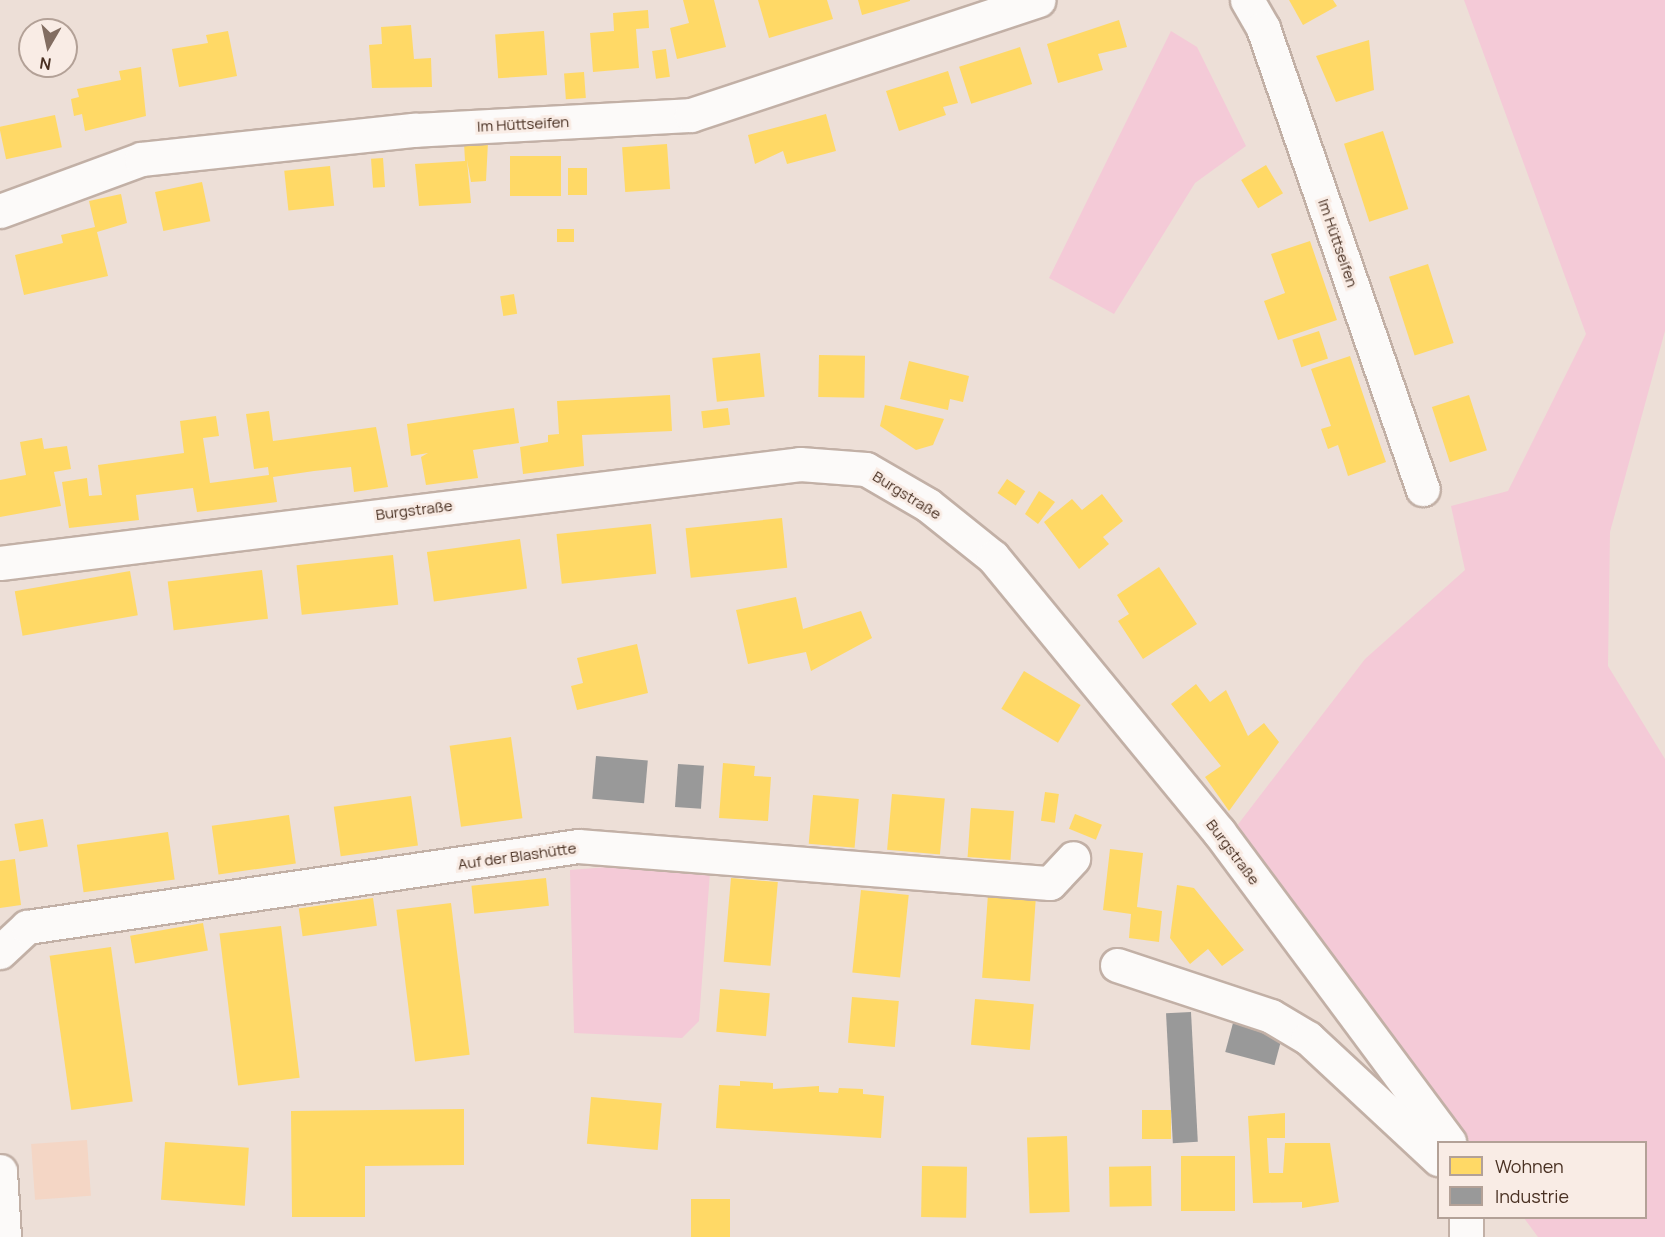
<!DOCTYPE html>
<html>
<head>
<meta charset="utf-8">
<style>
  body { margin:0 }
  #map { position:relative; width:1665px; height:1237px; overflow:hidden; background:#eddfd7; font-family:Manrope,sans-serif }
  div>[style] { position:absolute }
  [style*='--x'] { left:calc(var(--x)*1px); top:calc(var(--y)*1px); width:calc(var(--w)*1px); rotate:calc(var(--a)*1deg) }
  .built>* { inset:0; background:#f4d6c5; transform-origin:0 0 }
  .green>* { inset:0; background:#f4cad7 }
  .homes>* { inset:0; background:#ffd966; transform-origin:0 0 }
  .industry>* { inset:0; background:#999; transform-origin:0 0 }
  .roads { filter:drop-shadow(2px 0 #c2b0a6) drop-shadow(-2px 0 #c2b0a6) drop-shadow(0 2px #c2b0a6) drop-shadow(0 -2px #c2b0a6) }
  .minor>* { height:33px; margin:-16.5px; padding:0 16.5px; transform-origin:16.5px; border-radius:16.5px; background:#fcfaf9 }
  span { translate:-50% -50%; white-space:nowrap; text-align:center; line-height:1.15; -webkit-text-stroke:6px #f9ece5; paint-order:stroke }
  .street-label { font-size:15px; color:#493022 }
  .legend { position:absolute; left:1437px; top:1141px; width:210px; height:78px; box-sizing:border-box; background:#f9ece5; border:2px solid #b3a197; margin:0; padding:8px 10px; list-style:none; font-size:18px; color:#493022 }
  .legend li { display:flex; align-items:center; gap:12px; height:30px }
  .legend b { width:30px; border:2px solid #b3a197 }
  .north { position:absolute; left:18px; top:18px; width:60px; height:60px; box-sizing:border-box; background:#f9ece5; border:2px solid #b3a197; border-radius:50%; rotate:189deg; font-size:16px; font-weight:700; line-height:24px; text-align:center; color:#493022 }
  .north::after { content:''; display:block; margin:auto; width:21px; height:27px; background:#826d61; clip-path:polygon(50% 0,100% 100%,50% 72%,0 100%) }
</style>
</head>
<body>
<div id="map">
  <div class="built">
    <div style="left:87px;top:1140px;width:56px;height:56px;rotate:86deg"></div>
  </div>
  <div class="green">
    <div style="clip-path:polygon(1464px 0,1665px 0,1665px 331px,1610px 532px,1608px 666px,1665px 759px,1665px 1237px,1538px 1237px,1524px 1218px,1646px 1218px,1646px 1142px,1470px 1142px,1236px 827px,1365px 659px,1465px 570px,1451px 506px,1508px 491px,1586px 334px)"></div>
    <div style="clip-path:polygon(1171px 31px,1197px 47px,1246px 146px,1195px 183px,1114px 314px,1049px 278px)"></div>
    <div style="clip-path:polygon(632px 865px,710px 872px,699px 1021px,682px 1038px,574px 1033px,570px 870px)"></div>
  </div>
  <div class="homes">
    <div style="clip-path:polygon(683px 0,714px 0,726px 47px,677px 59px,670px 28px,689px 23px)"></div>
    <div style="clip-path:polygon(758px 0,827px 0,833px 19px,769px 38px)"></div>
    <div style="clip-path:polygon(858px 0,910px 0,910px 1px,862px 15px)"></div>
    <div style="clip-path:polygon(1289px 0,1333px 0,1337px 6px,1303px 25px)"></div>
    <div style="clip-path:polygon(648px 10px,649px 28px,636px 29px,639px 68px,593px 72px,590px 33px,614px 31px,613px 13px)"></div>
    <div style="clip-path:polygon(1119px 20px,1127px 47px,1098px 54px,1103px 70px,1058px 83px,1047px 44px)"></div>
    <div style="clip-path:polygon(411px 25px,414px 59px,431px 58px,432px 87px,372px 88px,369px 45px,382px 44px,381px 27px)"></div>
    <div style="clip-path:polygon(228px 31px,237px 76px,179px 87px,172px 49px,208px 43px,206px 35px)"></div>
    <div style="left:544px;top:31px;width:44px;height:49px;rotate:86deg"></div>
    <div style="clip-path:polygon(1369px 40px,1374px 90px,1336px 102px,1316px 56px)"></div>
    <div style="left:1020px;top:47px;width:39px;height:64px;rotate:72deg"></div>
    <div style="left:666px;top:49px;width:28px;height:14px;rotate:82deg"></div>
    <div style="clip-path:polygon(141px 67px,146px 116px,85px 131px,82px 114px,74px 116px,71px 99px,79px 97px,77px 89px,121px 80px,119px 71px)"></div>
    <div style="clip-path:polygon(948px 71px,958px 103px,943px 107px,946px 115px,899px 131px,886px 91px)"></div>
    <div style="left:584px;top:72px;width:26px;height:20px;rotate:86deg"></div>
    <div style="clip-path:polygon(826px 114px,836px 151px,787px 164px,783px 151px,755px 164px,748px 135px)"></div>
    <div style="left:55px;top:115px;width:33px;height:57px;rotate:78deg"></div>
    <div style="left:1383px;top:131px;width:82px;height:41px;rotate:72deg"></div>
    <div style="clip-path:polygon(488px 142px,486px 181px,471px 182px,467px 160px,471px 203px,419px 206px,415px 164px,465px 161px,464px 143px)"></div>
    <div style="left:667px;top:144px;width:45px;height:45px;rotate:86deg"></div>
    <div style="left:510px;top:156px;width:51px;height:40px"></div>
    <div style="left:383px;top:158px;width:29px;height:12px;rotate:86deg"></div>
    <div style="left:1266px;top:165px;width:33px;height:29px;rotate:59deg"></div>
    <div style="left:330px;top:166px;width:40px;height:46px;rotate:84deg"></div>
    <div style="left:587px;top:168px;width:27px;height:19px;rotate:90deg"></div>
    <div style="left:202px;top:182px;width:40px;height:48px;rotate:78deg"></div>
    <div style="clip-path:polygon(121px 194px,127px 223px,97px 232px,108px 276px,24px 295px,15px 255px,63px 243px,61px 235px,95px 227px,89px 201px)"></div>
    <div style="left:557px;top:229px;width:17px;height:13px"></div>
    <div style="clip-path:polygon(1310px 241px,1337px 320px,1278px 340px,1264px 301px,1285px 293px,1271px 254px)"></div>
    <div style="left:1428px;top:264px;width:83px;height:41px;rotate:72deg"></div>
    <div style="left:514px;top:294px;width:20px;height:14px;rotate:81deg"></div>
    <div style="left:1319px;top:331px;width:29px;height:28px;rotate:72deg"></div>
    <div style="left:760px;top:353px;width:44px;height:48px;rotate:84deg"></div>
    <div style="left:819px;top:355px;width:46px;height:42px;rotate:1deg"></div>
    <div style="clip-path:polygon(1350px 356px,1386px 462px,1348px 476px,1338px 445px,1328px 449px,1321px 429px,1331px 426px,1311px 369px)"></div>
    <div style="clip-path:polygon(909px 361px,969px 376px,963px 402px,950px 399px,948px 410px,900px 399px)"></div>
    <div style="clip-path:polygon(670px 395px,672px 431px,582px 435px,584px 466px,523px 474px,520px 447px,548px 442px,548px 435px,559px 434px,557px 401px)"></div>
    <div style="left:1469px;top:395px;width:58px;height:39px;rotate:72deg"></div>
    <div style="clip-path:polygon(885px 405px,944px 419px,933px 445px,916px 450px,880px 426px)"></div>
    <div style="clip-path:polygon(514px 408px,519px 443px,473px 450px,478px 478px,426px 485px,421px 457px,428px 453px,411px 456px,407px 424px)"></div>
    <div style="left:728px;top:408px;width:17px;height:27px;rotate:83deg"></div>
    <div style="clip-path:polygon(269px 411px,273px 441px,376px 427px,388px 487px,354px 492px,351px 467px,314px 471px,273px 477px,277px 502px,197px 512px,193px 488px,136px 495px,139px 520px,69px 528px,62px 482px,87px 478px,89px 496px,102px 495px,98px 465px,184px 453px,180px 421px,216px 416px,219px 436px,203px 438px,210px 483px,269px 475px,268px 467px,254px 469px,246px 414px)"></div>
    <div style="clip-path:polygon(42px 438px,44px 449px,67px 446px,71px 469px,54px 472px,61px 506px,0 517px,0 480px,26px 475px,20px 442px)"></div>
    <div style="left:1007px;top:479px;width:22px;height:17px;rotate:34deg"></div>
    <div style="clip-path:polygon(1039px 491px,1055px 502px,1038px 524px,1025px 514px)"></div>
    <div style="clip-path:polygon(1102px 494px,1123px 521px,1103px 537px,1109px 544px,1079px 569px,1044px 522px,1072px 499px,1082px 510px)"></div>
    <div style="left:782px;top:518px;width:50px;height:97px;rotate:84deg"></div>
    <div style="left:651px;top:524px;width:50px;height:95px;rotate:84deg"></div>
    <div style="left:520px;top:539px;width:50px;height:94px;rotate:82deg"></div>
    <div style="left:393px;top:555px;width:50px;height:97px;rotate:84deg"></div>
    <div style="clip-path:polygon(1159px 567px,1197px 624px,1143px 659px,1118px 621px,1129px 614px,1117px 595px)"></div>
    <div style="left:262px;top:570px;width:49px;height:95px;rotate:83deg"></div>
    <div style="left:130px;top:571px;width:45px;height:117px;rotate:80deg"></div>
    <div style="clip-path:polygon(796px 597px,803px 629px,861px 611px,872px 638px,811px 671px,806px 652px,748px 664px,736px 610px)"></div>
    <div style="clip-path:polygon(637px 644px,648px 693px,577px 710px,571px 686px,583px 683px,577px 658px)"></div>
    <div style="left:1024px;top:671px;width:66px;height:44px;rotate:31deg"></div>
    <div style="clip-path:polygon(1196px 684px,1210px 702px,1226px 690px,1248px 736px,1264px 723px,1279px 742px,1229px 811px,1205px 777px,1221px 766px,1171px 704px)"></div>
    <div style="left:511px;top:737px;width:82px;height:62px;rotate:82deg"></div>
    <div style="clip-path:polygon(723px 763px,755px 766px,754px 776px,771px 777px,768px 821px,719px 818px)"></div>
    <div style="left:1045px;top:792px;width:14px;height:29px;rotate:8deg"></div>
    <div style="left:892px;top:794px;width:53px;height:56px;rotate:5deg"></div>
    <div style="left:813px;top:795px;width:46px;height:49px;rotate:5deg"></div>
    <div style="left:411px;top:796px;width:50px;height:78px;rotate:82deg"></div>
    <div style="left:971px;top:808px;width:43px;height:49px;rotate:4deg"></div>
    <div style="left:1075px;top:814px;width:29px;height:16px;rotate:22deg"></div>
    <div style="left:289px;top:815px;width:49px;height:78px;rotate:82deg"></div>
    <div style="left:43px;top:819px;width:28px;height:29px;rotate:80deg"></div>
    <div style="left:168px;top:832px;width:48px;height:92px;rotate:82deg"></div>
    <div style="clip-path:polygon(1110px 849px,1143px 853px,1137px 907px,1162px 911px,1159px 942px,1129px 938px,1131px 914px,1103px 910px)"></div>
    <div style="clip-path:polygon(15px 859px,21px 905px,0 908px,0 861px)"></div>
    <div style="left:546px;top:878px;width:28px;height:75px;rotate:84deg"></div>
    <div style="left:731px;top:878px;width:47px;height:84px;rotate:5deg"></div>
    <div style="clip-path:polygon(1177px 885px,1194px 888px,1244px 950px,1222px 966px,1208px 949px,1190px 964px,1170px 938px)"></div>
    <div style="left:861px;top:890px;width:48px;height:83px;rotate:6deg"></div>
    <div style="left:988px;top:894px;width:48px;height:84px;rotate:4deg"></div>
    <div style="left:373px;top:898px;width:28px;height:75px;rotate:82deg"></div>
    <div style="left:451px;top:903px;width:153px;height:55px;rotate:83deg"></div>
    <div style="left:203px;top:923px;width:28px;height:74px;rotate:80deg"></div>
    <div style="left:281px;top:926px;width:153px;height:62px;rotate:83deg"></div>
    <div style="left:111px;top:947px;width:156px;height:62px;rotate:82deg"></div>
    <div style="left:720px;top:989px;width:50px;height:43px;rotate:5deg"></div>
    <div style="left:852px;top:997px;width:47px;height:46px;rotate:5deg"></div>
    <div style="left:975px;top:999px;width:59px;height:46px;rotate:5deg"></div>
    <div style="clip-path:polygon(740px 1081px,773px 1083px,773px 1089px,819px 1086px,819px 1092px,838px 1093px,839px 1088px,863px 1089px,863px 1094px,884px 1096px,881px 1138px,716px 1128px,719px 1085px,740px 1086px)"></div>
    <div style="left:591px;top:1097px;width:71px;height:47px;rotate:5deg"></div>
    <div style="clip-path:polygon(464px 1109px,464px 1165px,365px 1166px,365px 1217px,292px 1217px,291px 1111px)"></div>
    <div style="left:1142px;top:1110px;width:29px;height:29px"></div>
    <div style="clip-path:polygon(1285px 1113px,1285px 1138px,1267px 1138px,1269px 1173px,1283px 1173px,1285px 1143px,1330px 1143px,1339px 1202px,1302px 1208px,1302px 1202px,1253px 1203px,1248px 1116px)"></div>
    <div style="left:1067px;top:1136px;width:76px;height:40px;rotate:88deg"></div>
    <div style="left:165px;top:1142px;width:84px;height:58px;rotate:4deg"></div>
    <div style="left:1181px;top:1156px;width:54px;height:55px"></div>
    <div style="left:922px;top:1166px;width:45px;height:51px;rotate:1deg"></div>
    <div style="left:1151px;top:1166px;width:40px;height:42px;rotate:89deg"></div>
    <div style="left:691px;top:1199px;width:39px;height:38px"></div>
  </div>
  <div class="industry">
    <div style="left:596px;top:756px;width:52px;height:43px;rotate:5deg"></div>
    <div style="left:678px;top:764px;width:26px;height:43px;rotate:4deg"></div>
    <div style="left:1191px;top:1012px;width:130px;height:25px;rotate:87deg"></div>
    <div style="left:1233px;top:1023px;width:51px;height:30px;rotate:15deg"></div>
  </div>
  <div class="roads">
    <div class="minor">
      <div style="--x:1247;--y:0;--w:32;--a:60"></div>
      <div style="--x:1263;--y:28;--w:488;--a:70.9"></div>
      <div style="--x:0;--y:211;--w:150;--a:-20.2"></div>
      <div style="--x:141;--y:159;--w:275;--a:-6.1"></div>
      <div style="--x:414;--y:130;--w:277;--a:-3.1"></div>
      <div style="--x:691;--y:115;--w:366;--a:-18.3"></div>
      <div style="--x:0;--y:563;--w:806;--a:-7.05"></div>
      <div style="--x:800;--y:464;--w:66;--a:4.3"></div>
      <div style="--x:866;--y:469;--w:72;--a:30.1"></div>
      <div style="--x:928;--y:505;--w:83;--a:38.7"></div>
      <div style="--x:993;--y:557;--w:356;--a:50.6"></div>
      <div style="--x:1219;--y:832;--w:386;--a:53.4"></div>
      <div style="--x:0;--y:952;--w:37;--a:-43"></div>
      <div style="--x:27;--y:927;--w:557;--a:-8.36"></div>
      <div style="--x:578;--y:846;--w:473;--a:4.5"></div>
      <div style="--x:1050;--y:883;--w:34;--a:-47"></div>
      <div style="--x:1117;--y:965;--w:162;--a:18.3"></div>
      <div style="--x:1271;--y:1016;--w:43;--a:30.7"></div>
      <div style="--x:1308;--y:1038;--w:178;--a:42.9"></div>
      <div style="--x:0;--y:1171;--w:66;--a:86.5"></div>
      <div style="--x:1466;--y:1237;--w:19;--a:-90"></div>
    </div>
  </div>
  <div class="street-label">
    <span style="left:523px;top:124px;rotate:-3deg">Im Hüttseifen</span>
    <span style="left:1338px;top:243px;rotate:71deg">Im Hüttseifen</span>
    <span style="left:907px;top:495px;rotate:32deg">Burgstraße</span>
    <span style="left:414px;top:510px;rotate:-7deg">Burgstraße</span>
    <span style="left:1233px;top:852px;rotate:53deg">Burgstraße</span>
    <span style="left:517px;top:856px;rotate:-8deg">Auf der Blashütte</span>
  </div>
  <ul class="legend">
  <li><b style="height:16px;background:#ffd966"></b>Wohnen</li>
  <li><b style="height:16px;background:#999"></b>Industrie</li>
  </ul>
  <div class="north">N</div>
</div>
</body>
</html>
